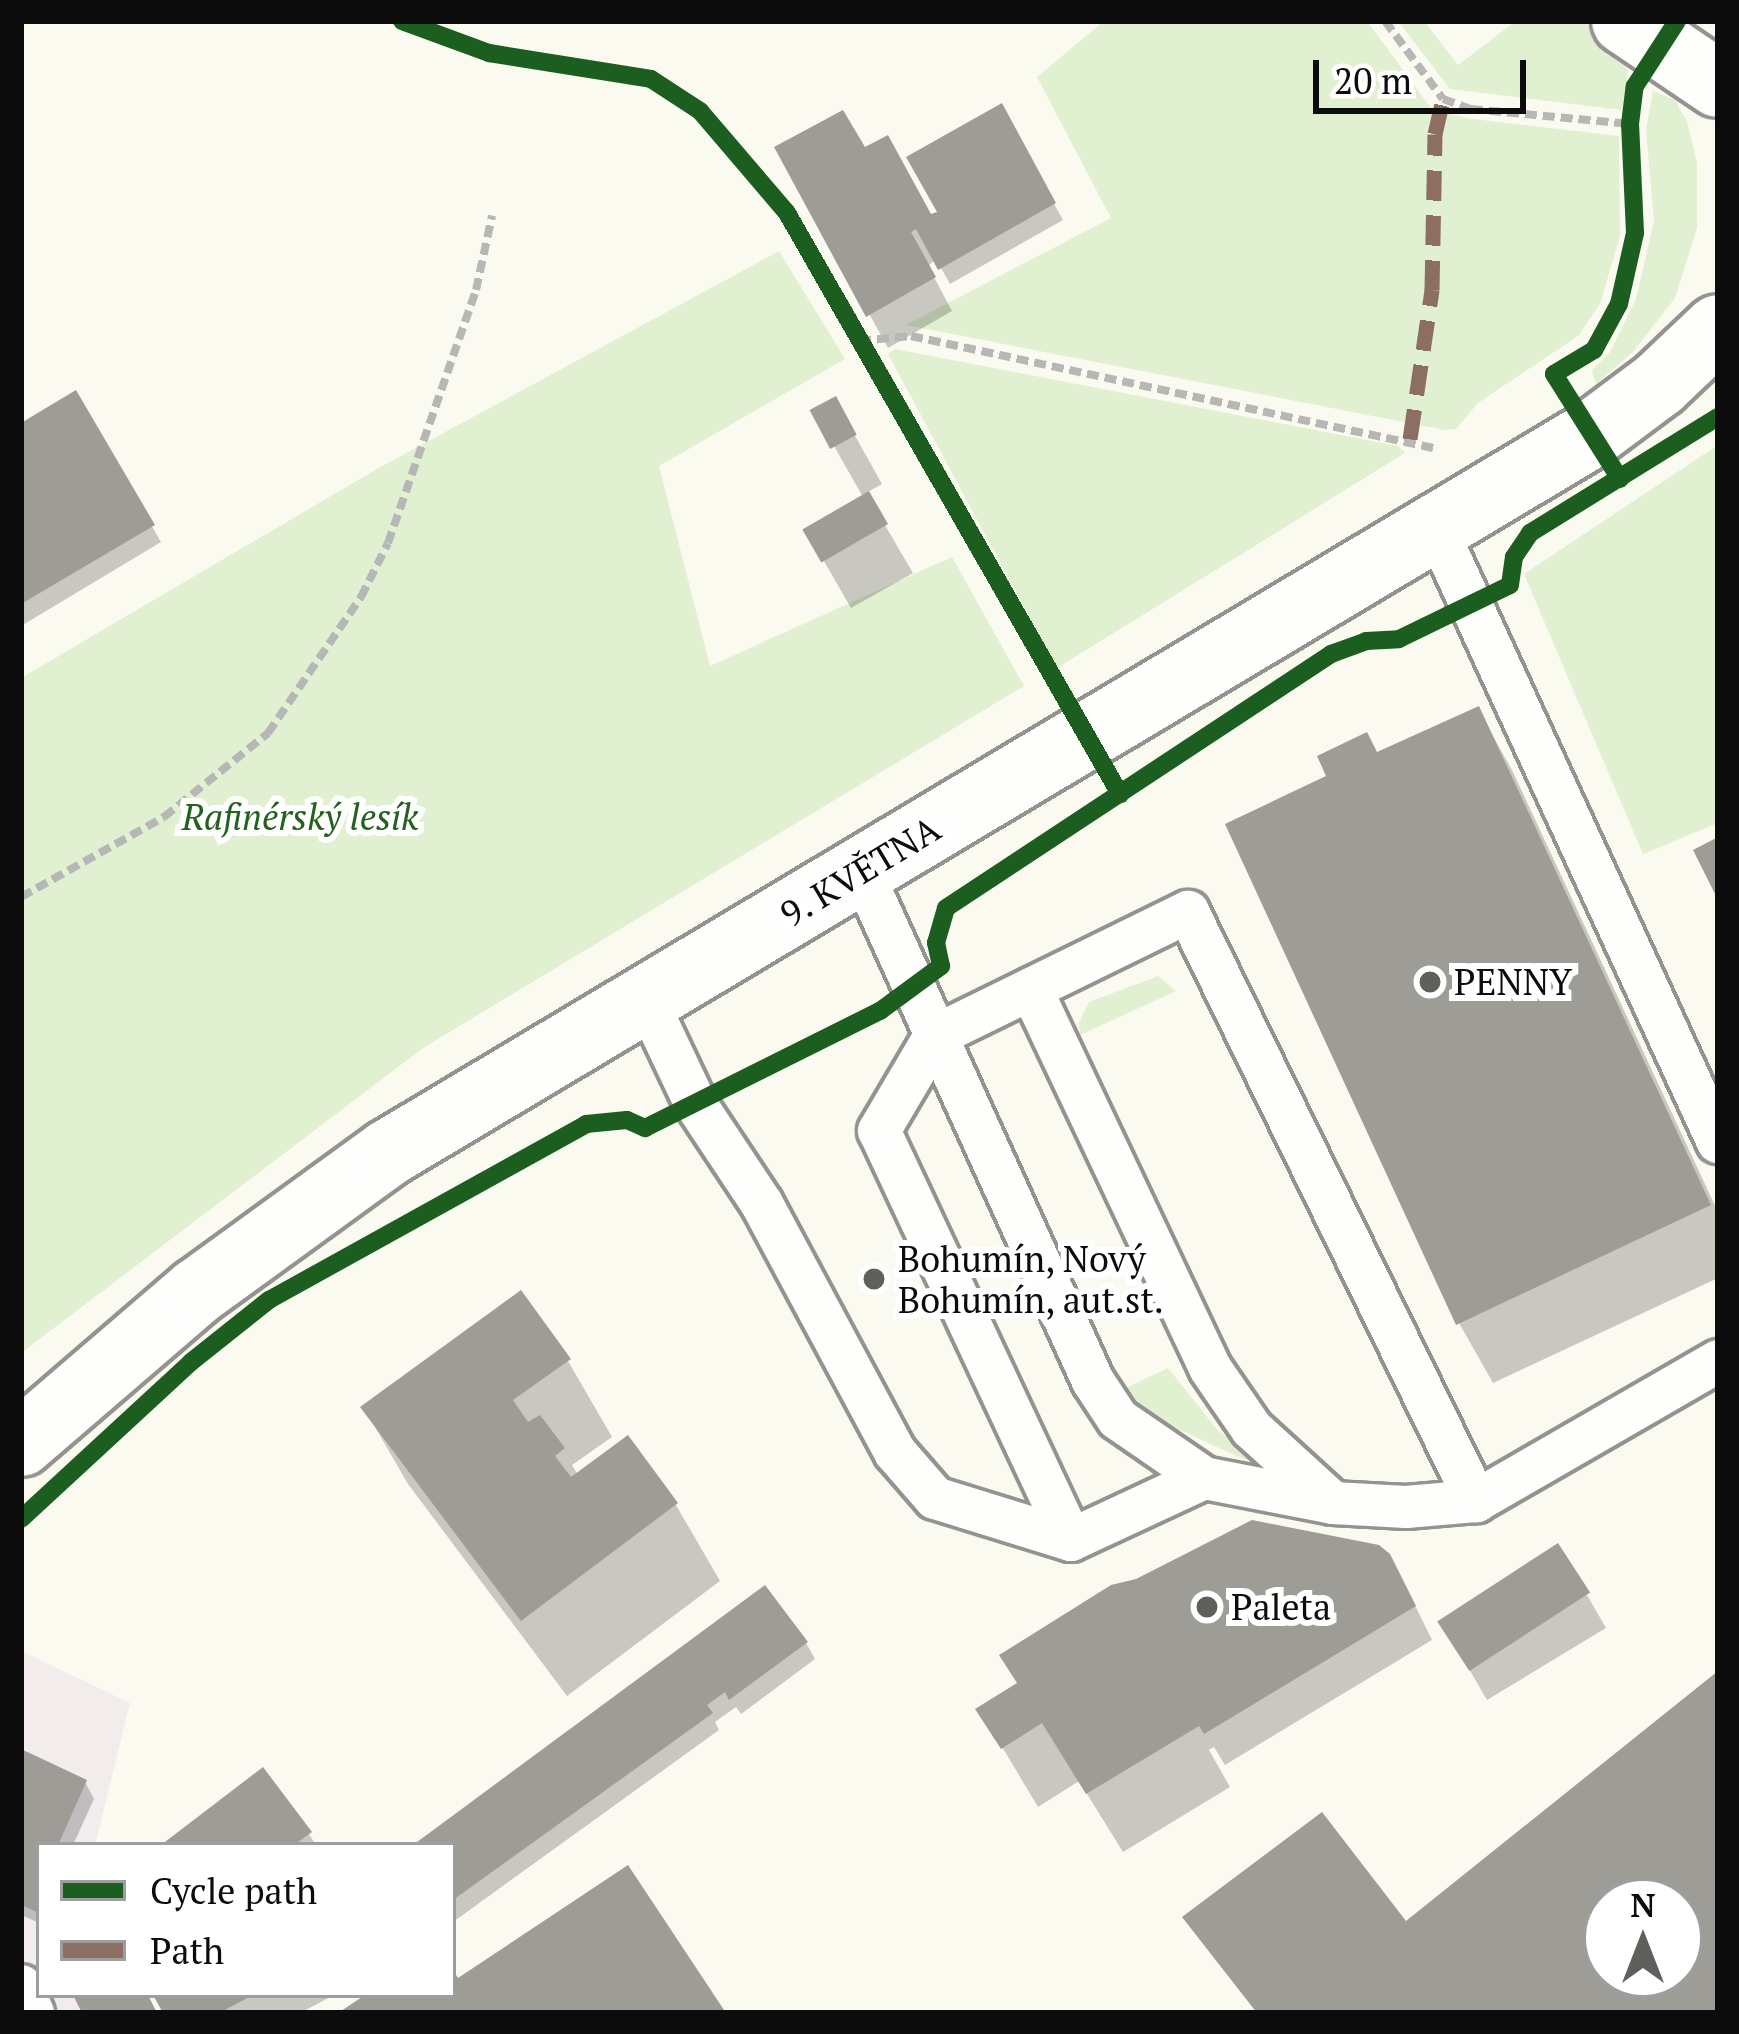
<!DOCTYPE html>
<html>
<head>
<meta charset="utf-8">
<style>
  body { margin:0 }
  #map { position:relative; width:1739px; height:2034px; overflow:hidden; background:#fbfaf0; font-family:"PT Serif",serif }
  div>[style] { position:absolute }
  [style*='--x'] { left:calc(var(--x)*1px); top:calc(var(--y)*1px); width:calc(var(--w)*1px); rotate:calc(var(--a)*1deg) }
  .industrial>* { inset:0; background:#f2eced }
  .green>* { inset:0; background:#e0f0d0 }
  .shadow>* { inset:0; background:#0003 }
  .building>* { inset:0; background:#9e9c96; transform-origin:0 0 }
  .path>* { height:8px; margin-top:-4px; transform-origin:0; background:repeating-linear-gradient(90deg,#b7b7b5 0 12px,transparent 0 18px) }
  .roads { filter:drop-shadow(3px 0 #94938f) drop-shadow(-3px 0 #94938f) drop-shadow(0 3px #94938f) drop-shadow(0 -3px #94938f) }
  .service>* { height:42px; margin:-21px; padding:0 21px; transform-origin:21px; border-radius:21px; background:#fefefd }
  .minor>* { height:66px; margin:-33px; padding:0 33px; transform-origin:33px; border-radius:33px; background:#fefefd }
  .tertiary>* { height:66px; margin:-33px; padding:0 33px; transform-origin:33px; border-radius:33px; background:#fefefd }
  .quiet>* { height:15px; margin-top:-7.5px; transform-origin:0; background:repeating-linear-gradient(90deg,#8d6e63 0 30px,transparent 0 45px) }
  .cycleway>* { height:18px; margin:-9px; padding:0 9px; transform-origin:9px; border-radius:9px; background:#1b5e20 }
  .dots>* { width:33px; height:33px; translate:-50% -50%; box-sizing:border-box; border:6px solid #fff; border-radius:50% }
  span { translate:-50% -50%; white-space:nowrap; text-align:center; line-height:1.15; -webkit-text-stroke:12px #fff; paint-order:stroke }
  .park-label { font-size:36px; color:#22621e; font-style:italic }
  .street-label { font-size:36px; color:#0c0c0c }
  .poi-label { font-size:36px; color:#0c0c0c }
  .left { translate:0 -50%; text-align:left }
  .frame { position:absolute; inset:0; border:24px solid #0c0c0c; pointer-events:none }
  .legend { position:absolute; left:36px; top:1842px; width:420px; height:156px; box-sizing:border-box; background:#fff; border:3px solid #9e9e9e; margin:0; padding:15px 21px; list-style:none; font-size:36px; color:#0c0c0c }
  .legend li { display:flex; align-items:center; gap:24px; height:60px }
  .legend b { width:60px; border:3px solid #9e9e9e }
  .north { position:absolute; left:1583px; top:1878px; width:120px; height:120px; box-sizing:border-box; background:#fff; border:3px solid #9e9e9e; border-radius:50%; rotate:0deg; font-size:33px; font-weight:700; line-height:48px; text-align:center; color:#0c0c0c }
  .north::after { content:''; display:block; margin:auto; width:42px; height:54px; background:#605f5c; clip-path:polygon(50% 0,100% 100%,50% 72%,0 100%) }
  .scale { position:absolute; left:1313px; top:60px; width:213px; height:54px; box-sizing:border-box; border:6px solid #0c0c0c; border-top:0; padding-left:15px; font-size:36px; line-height:42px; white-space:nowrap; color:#0c0c0c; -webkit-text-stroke:9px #fff; paint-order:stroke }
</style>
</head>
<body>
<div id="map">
  <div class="industrial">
    <div style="clip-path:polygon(21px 1651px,130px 1703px,95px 1845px,39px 1845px,39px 1995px,148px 1995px,157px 2013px,21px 2013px)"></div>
  </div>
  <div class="green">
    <div style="clip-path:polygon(1104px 21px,1367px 21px,1431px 108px,1465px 118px,1619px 136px,1620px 236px,1600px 304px,1578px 336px,1478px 403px,1456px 429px,1445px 430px,906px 325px,1111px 218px,1037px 77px)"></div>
    <div style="clip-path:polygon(1398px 21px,1424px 21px,1458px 65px,1516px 21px,1591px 21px,1628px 70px,1622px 110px,1450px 89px)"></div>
    <div style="clip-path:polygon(1653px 91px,1675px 100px,1687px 122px,1697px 163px,1697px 228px,1675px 298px,1633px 352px,1596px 384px,1592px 370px,1610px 352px,1636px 299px,1654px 221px,1646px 130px)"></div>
    <div style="clip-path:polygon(779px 251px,845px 359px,659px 466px,710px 666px,952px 557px,1024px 686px,423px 1048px,21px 1353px,21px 678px,377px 469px)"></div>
    <div style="clip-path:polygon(895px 349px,1398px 446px,1405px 453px,1057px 668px,888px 354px)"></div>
    <div style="clip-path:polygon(1718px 445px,1718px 823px,1643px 854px,1524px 574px)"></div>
    <div style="clip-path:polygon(1158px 976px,1176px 991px,1080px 1035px,1079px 1023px,1089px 1002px)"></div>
    <div style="clip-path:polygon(1168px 1368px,1219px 1432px,1260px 1456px,1257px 1465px,1140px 1412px,1122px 1390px)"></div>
  </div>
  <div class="shadow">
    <div style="clip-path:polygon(1001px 107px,1063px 220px,950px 284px,936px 259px,928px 266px,952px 311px,888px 348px,778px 148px,864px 150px,931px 218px,941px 213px)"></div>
    <div style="clip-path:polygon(75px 394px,161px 542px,21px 626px,21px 426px)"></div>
    <div style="clip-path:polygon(835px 400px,882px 484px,866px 493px,913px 573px,851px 608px,806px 530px,863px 497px,814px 411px)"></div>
    <div style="clip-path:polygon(1478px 710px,1512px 770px,1718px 1212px,1718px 1278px,1493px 1383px,1459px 1323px,1377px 755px)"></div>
    <div style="clip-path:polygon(568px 1361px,612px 1437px,572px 1465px,578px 1475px,627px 1439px,676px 1505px,720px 1581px,567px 1696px,408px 1484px,364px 1408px)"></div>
    <div style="clip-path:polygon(1408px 1591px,1432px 1640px,1225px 1765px,1214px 1747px,1209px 1750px,1230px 1787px,1123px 1852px,1079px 1781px,1038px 1807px,980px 1710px,1132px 1625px)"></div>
    <div style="clip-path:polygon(1587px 1595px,1606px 1628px,1487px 1700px,1440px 1619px)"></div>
    <div style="clip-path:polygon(806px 1643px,815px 1659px,741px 1714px,736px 1707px,715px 1722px,719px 1730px,453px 1922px,453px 1845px,418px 1845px)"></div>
    <div style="clip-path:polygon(21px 1753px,85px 1782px,94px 1799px,73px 1845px,39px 1845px,39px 1923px,21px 1915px)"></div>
    <div style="clip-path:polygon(309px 1834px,316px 1845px,166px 1845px)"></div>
    <div style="clip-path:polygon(157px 1995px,334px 1995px,300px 2013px,166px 2013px)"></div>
  </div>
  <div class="building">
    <div style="clip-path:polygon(1002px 103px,1056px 203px,938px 270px,916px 229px,911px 232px,936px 277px,866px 317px,774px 147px,843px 110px,865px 147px,888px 135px,931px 214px,937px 212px,906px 157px)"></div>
    <div style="clip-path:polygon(76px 390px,155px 525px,21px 604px,21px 423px)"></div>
    <div style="left:836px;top:396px;width:44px;height:30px;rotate:62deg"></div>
    <div style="left:869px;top:491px;width:38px;height:77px;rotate:60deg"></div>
    <div style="clip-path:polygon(1479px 706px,1711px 1205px,1456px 1325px,1225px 824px,1326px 776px,1317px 756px,1367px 732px,1377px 752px)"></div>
    <div style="clip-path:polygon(1718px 837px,1718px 900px,1693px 850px)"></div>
    <div style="clip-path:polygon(521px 1290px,571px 1359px,513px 1400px,528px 1422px,540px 1415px,565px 1448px,555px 1456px,571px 1477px,628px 1435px,678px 1503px,521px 1621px,360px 1407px)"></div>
    <div style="clip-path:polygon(1252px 1520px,1379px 1545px,1390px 1554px,1416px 1606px,1204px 1734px,1199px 1726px,1086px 1794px,1042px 1723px,1001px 1749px,975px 1709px,1017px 1683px,999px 1655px,1111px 1585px,1136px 1579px)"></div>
    <div style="left:1558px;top:1543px;width:59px;height:144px;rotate:57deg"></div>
    <div style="clip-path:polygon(765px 1585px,808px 1642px,729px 1700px,725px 1692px,707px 1705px,713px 1713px,453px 1900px,453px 1845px,413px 1845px)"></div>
    <div style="clip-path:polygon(evenodd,1718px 1671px,1718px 2013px,1257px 2013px,1182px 1917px,1322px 1812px,1406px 1921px,1718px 1671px,1607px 1902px,1679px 1902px,1679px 1974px,1607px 1974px,1607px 1902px)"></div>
    <div style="clip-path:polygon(21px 1749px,87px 1780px,58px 1845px,39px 1845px,39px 1913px,21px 1905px)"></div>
    <div style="clip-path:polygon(263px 1767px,312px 1832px,294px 1845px,161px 1845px)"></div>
    <div style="clip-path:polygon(628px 1865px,726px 2013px,338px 2013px,365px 1995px,453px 1995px,453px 1970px,458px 1978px)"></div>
    <div style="clip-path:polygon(73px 1995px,148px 1995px,157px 2013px,82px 2013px)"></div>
    <div style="clip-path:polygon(153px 1995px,253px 1995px,219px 2013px,163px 2013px)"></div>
  </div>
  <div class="path">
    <div style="--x:1385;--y:21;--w:97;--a:53.4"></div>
    <div style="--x:1443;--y:99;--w:30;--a:20"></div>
    <div style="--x:1471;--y:109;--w:160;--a:5.4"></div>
    <div style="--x:859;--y:341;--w:52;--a:-5.5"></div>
    <div style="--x:911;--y:336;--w:534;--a:12.11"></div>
    <div style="--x:21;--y:897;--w:164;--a:-29.2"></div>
    <div style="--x:164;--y:817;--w:134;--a:-38.9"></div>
    <div style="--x:268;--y:733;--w:165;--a:-55.6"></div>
    <div style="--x:361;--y:597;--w:60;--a:-63.4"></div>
    <div style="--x:388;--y:543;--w:268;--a:-70.8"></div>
    <div style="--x:476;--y:290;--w:76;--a:-77.8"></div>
  </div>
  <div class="roads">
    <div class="service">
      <div style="--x:1435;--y:526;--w:678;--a:65.33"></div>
      <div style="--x:862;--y:872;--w:559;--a:65.59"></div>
      <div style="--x:1093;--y:1381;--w:45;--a:56.7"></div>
      <div style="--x:1118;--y:1419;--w:104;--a:34.5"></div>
      <div style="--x:1204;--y:1478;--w:131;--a:11"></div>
      <div style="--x:1333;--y:1503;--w:73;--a:3.1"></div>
      <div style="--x:1406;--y:1507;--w:70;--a:-4.9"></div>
      <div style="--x:1476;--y:1501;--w:280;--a:-30"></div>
      <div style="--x:1031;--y:989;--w:419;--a:64.7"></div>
      <div style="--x:1210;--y:1368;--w:74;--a:55.5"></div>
      <div style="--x:1252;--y:1429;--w:105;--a:42.3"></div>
      <div style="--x:645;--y:997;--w:117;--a:64.7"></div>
      <div style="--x:695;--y:1103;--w:121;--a:56.4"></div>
      <div style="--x:762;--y:1204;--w:281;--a:61.8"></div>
      <div style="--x:895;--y:1452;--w:61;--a:49"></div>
      <div style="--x:935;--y:1498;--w:142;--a:17.2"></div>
      <div style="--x:1071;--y:1540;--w:147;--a:-25"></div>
      <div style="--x:1071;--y:1540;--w:452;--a:-115.1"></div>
      <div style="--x:879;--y:1131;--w:110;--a:-59.5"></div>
      <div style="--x:935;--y:1036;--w:282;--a:-26.1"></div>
      <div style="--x:1188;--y:912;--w:656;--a:63.94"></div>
      <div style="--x:21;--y:1986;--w:30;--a:66"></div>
    </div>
    <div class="minor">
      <div style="--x:1625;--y:21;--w:112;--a:34.1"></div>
    </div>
    <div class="tertiary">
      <div style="--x:21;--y:1443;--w:233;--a:-40.7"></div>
      <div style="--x:198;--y:1291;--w:235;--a:-36"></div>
      <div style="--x:388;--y:1153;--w:1402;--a:-30.84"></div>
      <div style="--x:1592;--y:434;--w:84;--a:-36.7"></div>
      <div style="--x:1659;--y:384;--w:81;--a:-43.5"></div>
    </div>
  </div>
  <div class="quiet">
    <div style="--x:1410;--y:439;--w:151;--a:-81.6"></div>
    <div style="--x:1432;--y:290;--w:156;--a:-88.9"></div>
    <div style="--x:1435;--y:134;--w:36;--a:-77"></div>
  </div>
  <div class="cycleway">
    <div style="--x:402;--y:21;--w:93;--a:20.2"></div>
    <div style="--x:489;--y:53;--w:164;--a:9.1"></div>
    <div style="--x:651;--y:79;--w:59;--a:33.1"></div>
    <div style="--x:700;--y:111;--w:134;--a:49.5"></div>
    <div style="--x:787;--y:213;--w:670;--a:60.18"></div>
    <div style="--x:1620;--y:479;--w:124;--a:-122.2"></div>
    <div style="--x:1554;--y:374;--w:47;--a:-31"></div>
    <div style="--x:1594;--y:350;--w:52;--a:-61.5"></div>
    <div style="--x:1619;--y:304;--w:73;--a:-77.3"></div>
    <div style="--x:1635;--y:233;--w:109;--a:-92.6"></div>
    <div style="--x:1630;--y:124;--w:38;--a:-83"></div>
    <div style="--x:1635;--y:86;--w:77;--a:-57.1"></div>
    <div style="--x:21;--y:1519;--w:231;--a:-42.7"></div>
    <div style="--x:191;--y:1362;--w:100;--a:-38.5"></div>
    <div style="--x:269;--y:1300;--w:363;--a:-29"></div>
    <div style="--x:586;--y:1124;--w:41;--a:-5.6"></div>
    <div style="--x:627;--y:1120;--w:20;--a:24"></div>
    <div style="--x:645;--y:1128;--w:263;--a:-26.5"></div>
    <div style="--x:880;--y:1011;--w:76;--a:-36.4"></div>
    <div style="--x:941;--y:966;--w:24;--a:-102"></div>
    <div style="--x:936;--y:943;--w:36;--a:-74"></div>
    <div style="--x:946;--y:908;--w:461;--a:-33.4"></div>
    <div style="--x:1331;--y:654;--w:37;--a:-20"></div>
    <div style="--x:1366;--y:641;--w:33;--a:-3"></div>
    <div style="--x:1399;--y:639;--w:123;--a:-25.9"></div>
    <div style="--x:1510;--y:585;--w:28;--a:-82"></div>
    <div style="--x:1514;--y:557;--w:29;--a:-56"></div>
    <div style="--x:1530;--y:533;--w:221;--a:-31.7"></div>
  </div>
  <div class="dots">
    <div style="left:1430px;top:982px;background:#605f5c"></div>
    <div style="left:874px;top:1279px;background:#605f5c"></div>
    <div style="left:1207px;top:1607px;background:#605f5c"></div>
  </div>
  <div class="park-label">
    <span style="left:300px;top:817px">Rafinérský lesík</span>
  </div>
  <div class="street-label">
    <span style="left:860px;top:871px;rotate:-31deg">9. KVĚTNA</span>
  </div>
  <div class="poi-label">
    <span class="left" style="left:1454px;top:982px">PENNY</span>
    <span class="left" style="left:898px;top:1279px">Bohumín, Nový<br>Bohumín, aut.st.</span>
    <span class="left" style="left:1231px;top:1607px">Paleta</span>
  </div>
  <div class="frame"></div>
  <ul class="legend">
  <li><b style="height:15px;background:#1b5e20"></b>Cycle path</li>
  <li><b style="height:15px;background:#8d6e63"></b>Path</li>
  </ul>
  <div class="north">N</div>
  <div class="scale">20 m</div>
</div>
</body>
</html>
